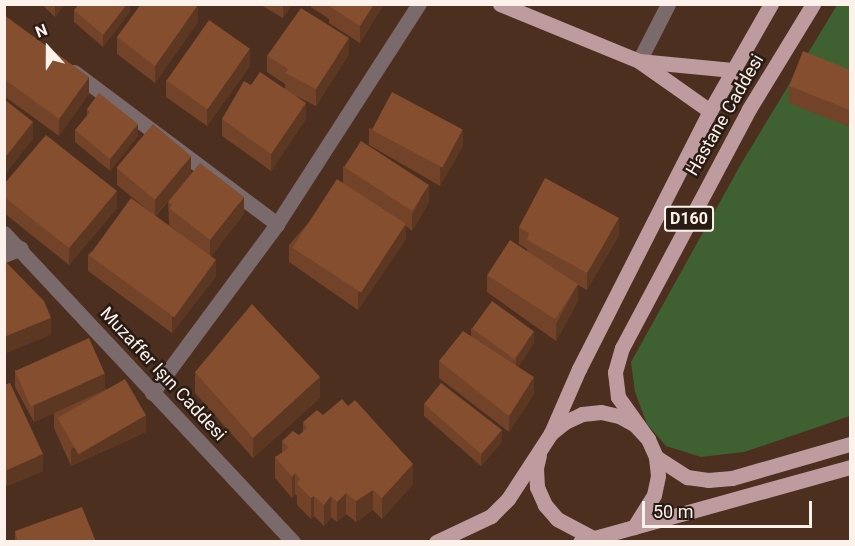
<!DOCTYPE html>
<html>
<head>
<meta charset="utf-8">
<style>
  body { margin:0 }
  #map { position:relative; width:855px; height:546px; overflow:hidden; background:#4c2f1f; font-family:Roboto,sans-serif }
  div>[style] { position:absolute }
  [style*='--x'] { left:calc(var(--x)*1px); top:calc(var(--y)*1px); width:calc(var(--w)*1px); rotate:calc(var(--a)*1deg) }
  .green>* { inset:0; background:#3f6030 }
  .minor>* { height:15px; margin:-7.5px; padding:0 7.5px; transform-origin:7.5px; border-radius:7.5px; background:#7b6a6b }
  .major>* { height:15px; margin:-7.5px; padding:0 7.5px; transform-origin:7.5px; border-radius:7.5px; background:#be9b9e }
  .wall>* { inset:0; background:#724328 }
  .shaded-wall>* { inset:0; background:#5c3721 }
  .building>* { inset:0; background:#844e2f; transform-origin:0 0 }
  span { translate:-50% -50%; white-space:nowrap; text-align:center; line-height:1.15; -webkit-text-stroke:5px #281b14; paint-order:stroke }
  .shield-label span { padding:2px 4px; background:#281b14; border:2px solid; border-radius:4px; -webkit-text-stroke-width:0 }
  .shield-label { font-size:16px; color:#fdf1eb; font-weight:700 }
  .street-label { font-size:18px; color:#fdf1eb }
  .frame { position:absolute; inset:0; border:6px solid #fdf1eb; pointer-events:none }
  .north { position:absolute; left:18px; top:18px; width:60px; height:60px; -webkit-text-stroke:4px #281b14; paint-order:stroke; rotate:339deg; font-size:16px; font-weight:700; line-height:24px; text-align:center; color:#fdf1eb }
  .north::after { content:''; display:block; margin:auto; width:21px; height:27px; background:#fdf1eb; clip-path:polygon(50% 0,100% 100%,50% 72%,0 100%) }
  .scale { position:absolute; left:642px; top:501px; width:170px; height:27px; box-sizing:border-box; border:3px solid #fdf1eb; border-top:0; padding-left:8px; font-size:18px; line-height:21px; white-space:nowrap; color:#fdf1eb; -webkit-text-stroke:4px #281b14; paint-order:stroke }
</style>
</head>
<body>
<div id="map">
  <div class="green">
    <div style="clip-path:polygon(837px 5px,850px 5px,850px 416px,744px 452px,701px 457px,666px 446px,647px 424px,635px 392px,631px 362px,741px 164px)"></div>
  </div>
  <div class="minor">
    <div style="--x:639;--y:61;--w:64;--a:-63"></div>
    <div style="--x:74;--y:72;--w:254;--a:36.8"></div>
    <div style="--x:4;--y:233;--w:423;--a:46.9"></div>
    <div style="--x:4;--y:255;--w:18;--a:-22"></div>
    <div style="--x:152;--y:393;--w:210;--a:-53.5"></div>
    <div style="--x:277;--y:224;--w:262;--a:-57.2"></div>
  </div>
  <div class="major">
    <div style="--x:500;--y:4;--w:150;--a:22.3"></div>
    <div style="--x:639;--y:61;--w:87;--a:35.2"></div>
    <div style="--x:639;--y:61;--w:94;--a:5.5"></div>
    <div style="--x:551;--y:433;--w:70;--a:-66.4"></div>
    <div style="--x:579;--y:369;--w:289;--a:-63.1"></div>
    <div style="--x:710;--y:111;--w:123;--a:-60.3"></div>
    <div style="--x:648;--y:439;--w:52;--a:-125.5"></div>
    <div style="--x:618;--y:397;--w:25;--a:-97"></div>
    <div style="--x:615;--y:372;--w:25;--a:-74"></div>
    <div style="--x:622;--y:348;--w:271;--a:-62"></div>
    <div style="--x:749;--y:109;--w:123;--a:-58.6"></div>
    <div style="--x:539;--y:455;--w:13;--a:103"></div>
    <div style="--x:536;--y:468;--w:19;--a:87"></div>
    <div style="--x:537;--y:487;--w:20;--a:66"></div>
    <div style="--x:545;--y:505;--w:18;--a:49"></div>
    <div style="--x:557;--y:519;--w:41;--a:27.8"></div>
    <div style="--x:656;--y:457;--w:37;--a:33"></div>
    <div style="--x:687;--y:477;--w:21;--a:8"></div>
    <div style="--x:708;--y:480;--w:24;--a:-5"></div>
    <div style="--x:732;--y:478;--w:123;--a:-16.1"></div>
    <div style="--x:634;--y:527;--w:224;--a:-15.5"></div>
    <div style="--x:436;--y:542;--w:61;--a:-25.3"></div>
    <div style="--x:491;--y:516;--w:24;--a:-45"></div>
    <div style="--x:508;--y:499;--w:79;--a:-56.9"></div>
    <div style="--x:551;--y:433;--w:18;--a:-38"></div>
    <div style="--x:565;--y:422;--w:19;--a:-25"></div>
    <div style="--x:582;--y:414;--w:19;--a:-6"></div>
    <div style="--x:601;--y:412;--w:18;--a:13"></div>
    <div style="--x:619;--y:416;--w:18;--a:29"></div>
    <div style="--x:635;--y:425;--w:19;--a:47"></div>
    <div style="--x:648;--y:439;--w:20;--a:66"></div>
    <div style="--x:656;--y:457;--w:19;--a:84"></div>
    <div style="--x:658;--y:476;--w:19;--a:102"></div>
    <div style="--x:654;--y:495;--w:38;--a:122"></div>
    <div style="--x:634;--y:527;--w:56;--a:164.5"></div>
  </div>
  <div class="wall">
    <div style="clip-path:polygon(41px 4px,65px 4px,55px 17px)"></div>
    <div style="clip-path:polygon(130px 4px,130px 12px,103px 47px,74px 22px,74px 10px)"></div>
    <div style="clip-path:polygon(259px 4px,292px 4px,283px 18px)"></div>
    <div style="clip-path:polygon(311px 4px,384px 4px,360px 43px,329px 23px,329px 19px,311px 7px)"></div>
    <div style="clip-path:polygon(4px 15px,89px 94px,59px 136px,4px 96px)"></div>
    <div style="clip-path:polygon(198px 22px,155px 83px,117px 54px,117px 37px)"></div>
    <div style="clip-path:polygon(349px 54px,316px 106px,296px 96px,306px 119px,271px 171px,222px 136px,222px 119px,251px 85px,285px 88px,285px 84px,267px 72px,267px 56px)"></div>
    <div style="clip-path:polygon(250px 66px,207px 126px,166px 97px,166px 80px)"></div>
    <div style="clip-path:polygon(850px 70px,850px 127px,789px 103px,789px 86px)"></div>
    <div style="clip-path:polygon(87px 109px,138px 136px,110px 171px,75px 142px,75px 130px,87px 116px)"></div>
    <div style="clip-path:polygon(369px 128px,463px 146px,440px 186px,369px 145px)"></div>
    <div style="clip-path:polygon(343px 166px,429px 202px,412px 231px,406px 226px,406px 239px,358px 310px,289px 262px,289px 245px,343px 183px)"></div>
    <div style="clip-path:polygon(117px 168px,191px 173px,156px 216px,191px 242px,169px 225px,168px 202px,244px 214px,211px 256px,216px 276px,172px 333px,88px 271px,88px 254px,150px 212px,117px 185px)"></div>
    <div style="clip-path:polygon(4px 184px,117px 208px,69px 265px,4px 213px)"></div>
    <div style="clip-path:polygon(519px 227px,619px 235px,587px 290px,578px 285px,578px 301px,556px 341px,487px 292px,487px 275px,527px 251px,527px 249px,519px 244px)"></div>
    <div style="clip-path:polygon(471px 328px,534px 343px,518px 367px,534px 394px,509px 432px,439px 378px,439px 361px,471px 336px)"></div>
    <div style="clip-path:polygon(15px 370px,105px 388px,146px 432px,71px 466px,54px 428px,54px 413px,34px 422px,15px 387px)"></div>
    <div style="clip-path:polygon(195px 372px,320px 398px,253px 458px,195px 393px)"></div>
    <div style="clip-path:polygon(4px 385px,43px 471px,7px 486px,4px 482px)"></div>
    <div style="clip-path:polygon(424px 404px,502px 442px,481px 466px,424px 416px)"></div>
    <div style="clip-path:polygon(303px 422px,413px 484px,382px 519px,373px 510px,356px 522px,346px 514px,337px 522px,331px 517px,324px 526px,314px 516px,311px 519px,297px 505px,297px 496px,295px 494px,292px 498px,275px 478px,275px 457px,282px 453px,282px 441px,299px 435px,303px 432px)"></div>
    <div style="clip-path:polygon(15px 531px,96px 542px,15px 542px)"></div>
  </div>
  <div class="shaded-wall">
    <div style="clip-path:polygon(65px 4px,55px 17px,55px 5px)"></div>
    <div style="clip-path:polygon(127px 4px,130px 4px,130px 12px,103px 47px,103px 35px)"></div>
    <div style="clip-path:polygon(283px 4px,292px 4px,283px 18px)"></div>
    <div style="clip-path:polygon(374px 4px,384px 4px,360px 43px,360px 26px)"></div>
    <div style="clip-path:polygon(198px 5px,198px 22px,155px 83px,155px 66px)"></div>
    <div style="clip-path:polygon(349px 38px,349px 54px,316px 106px,316px 89px)"></div>
    <div style="clip-path:polygon(250px 49px,250px 66px,207px 126px,207px 109px)"></div>
    <div style="clip-path:polygon(89px 77px,89px 94px,59px 136px,59px 119px)"></div>
    <div style="clip-path:polygon(306px 103px,306px 119px,271px 171px,271px 154px)"></div>
    <div style="clip-path:polygon(33px 122px,33px 139px,4px 176px,4px 159px)"></div>
    <div style="clip-path:polygon(138px 124px,138px 136px,110px 171px,110px 159px)"></div>
    <div style="clip-path:polygon(463px 129px,463px 146px,440px 186px,440px 169px)"></div>
    <div style="clip-path:polygon(191px 156px,191px 173px,155px 216px,155px 200px)"></div>
    <div style="clip-path:polygon(429px 185px,429px 202px,412px 231px,412px 214px)"></div>
    <div style="clip-path:polygon(117px 191px,117px 208px,69px 265px,69px 248px)"></div>
    <div style="clip-path:polygon(244px 197px,244px 214px,210px 257px,210px 240px)"></div>
    <div style="clip-path:polygon(619px 218px,619px 235px,587px 290px,587px 273px)"></div>
    <div style="clip-path:polygon(406px 223px,406px 239px,358px 310px,358px 293px)"></div>
    <div style="clip-path:polygon(216px 260px,216px 276px,172px 333px,172px 317px)"></div>
    <div style="clip-path:polygon(578px 284px,578px 301px,556px 341px,556px 324px)"></div>
    <div style="clip-path:polygon(51px 318px,51px 335px,4px 354px,4px 337px)"></div>
    <div style="clip-path:polygon(534px 331px,534px 343px,516px 370px,516px 359px)"></div>
    <div style="clip-path:polygon(105px 374px,105px 390px,34px 422px,34px 405px)"></div>
    <div style="clip-path:polygon(320px 377px,320px 398px,253px 458px,253px 438px)"></div>
    <div style="clip-path:polygon(534px 377px,534px 394px,509px 432px,509px 416px)"></div>
    <div style="clip-path:polygon(146px 415px,146px 432px,71px 466px,71px 449px)"></div>
    <div style="clip-path:polygon(502px 430px,502px 442px,481px 466px,481px 454px)"></div>
    <div style="clip-path:polygon(43px 454px,43px 471px,7px 486px,7px 470px)"></div>
    <div style="clip-path:polygon(413px 464px,413px 484px,382px 519px,382px 498px)"></div>
    <div style="clip-path:polygon(295px 473px,295px 494px,292px 498px,292px 477px)"></div>
    <div style="clip-path:polygon(373px 490px,373px 510px,356px 522px,356px 501px)"></div>
    <div style="clip-path:polygon(346px 493px,346px 514px,337px 522px,337px 502px)"></div>
    <div style="clip-path:polygon(314px 496px,314px 516px,311px 519px,311px 498px)"></div>
    <div style="clip-path:polygon(331px 496px,331px 517px,324px 526px,324px 505px)"></div>
  </div>
  <div class="building">
    <div style="clip-path:polygon(79px 4px,127px 4px,103px 35px,74px 10px)"></div>
    <div style="clip-path:polygon(141px 4px,196px 4px,198px 5px,155px 66px,117px 37px)"></div>
    <div style="clip-path:polygon(330px 4px,374px 4px,360px 26px,329px 6px)"></div>
    <div style="clip-path:polygon(301px 8px,349px 38px,316px 89px,285px 73px,288px 69px,267px 56px)"></div>
    <div style="clip-path:polygon(4px 15px,89px 77px,59px 119px,4px 79px)"></div>
    <div style="left:209px;top:20px;width:50px;height:74px;rotate:35deg"></div>
    <div style="clip-path:polygon(803px 51px,850px 70px,850px 110px,789px 86px)"></div>
    <div style="clip-path:polygon(260px 72px,306px 103px,271px 154px,222px 119px,244px 81px,251px 85px)"></div>
    <div style="left:392px;top:92px;width:80px;height:43px;rotate:28deg"></div>
    <div style="clip-path:polygon(99px 93px,138px 124px,110px 159px,75px 130px,90px 112px,87px 109px)"></div>
    <div style="clip-path:polygon(4px 99px,33px 122px,4px 159px)"></div>
    <div style="left:153px;top:124px;width:50px;height:57px;rotate:40deg"></div>
    <div style="clip-path:polygon(46px 135px,117px 191px,69px 248px,4px 197px,4px 184px)"></div>
    <div style="left:361px;top:141px;width:81px;height:31px;rotate:33deg"></div>
    <div style="clip-path:polygon(200px 163px,244px 197px,210px 240px,169px 208px,172px 205px,168px 202px)"></div>
    <div style="clip-path:polygon(545px 178px,619px 218px,587px 273px,527px 240px,529px 233px,519px 227px)"></div>
    <div style="left:337px;top:179px;width:82px;height:82px;rotate:33deg"></div>
    <div style="left:131px;top:198px;width:105px;height:71px;rotate:36deg"></div>
    <div style="left:510px;top:240px;width:81px;height:42px;rotate:33deg"></div>
    <div style="clip-path:polygon(4px 260px,44px 301px,51px 318px,4px 337px)"></div>
    <div style="left:492px;top:301px;width:52px;height:34px;rotate:36deg"></div>
    <div style="clip-path:polygon(252px 304px,320px 377px,253px 438px,195px 372px)"></div>
    <div style="clip-path:polygon(463px 331px,534px 377px,509px 416px,439px 361px)"></div>
    <div style="left:89px;top:338px;width:39px;height:81px;rotate:66deg"></div>
    <div style="left:125px;top:379px;width:42px;height:78px;rotate:60deg"></div>
    <div style="clip-path:polygon(10px 383px,43px 454px,7px 470px,4px 465px,4px 385px)"></div>
    <div style="clip-path:polygon(441px 383px,502px 430px,481px 454px,424px 404px)"></div>
    <div style="clip-path:polygon(342px 399px,348px 406px,355px 400px,413px 464px,382px 498px,373px 490px,356px 501px,346px 493px,337px 502px,331px 496px,324px 505px,314px 496px,311px 498px,297px 484px,300px 479px,295px 473px,292px 477px,275px 457px,289px 448px,282px 441px,293px 431px,299px 435px,307px 428px,303px 422px,317px 410px,323px 415px)"></div>
    <div style="clip-path:polygon(82px 507px,96px 542px,18px 542px,15px 531px)"></div>
  </div>
  <div class="shield-label">
    <span style="left:689px;top:219px">D160</span>
  </div>
  <div class="street-label">
    <span style="left:725px;top:115px;rotate:-60deg">Hastane Caddesi</span>
    <span style="left:163px;top:374px;rotate:47deg">Muzaffer Işın Caddesi</span>
  </div>
  <div class="frame"></div>
  <div class="north">N</div>
  <div class="scale">50 m</div>
</div>
</body>
</html>
